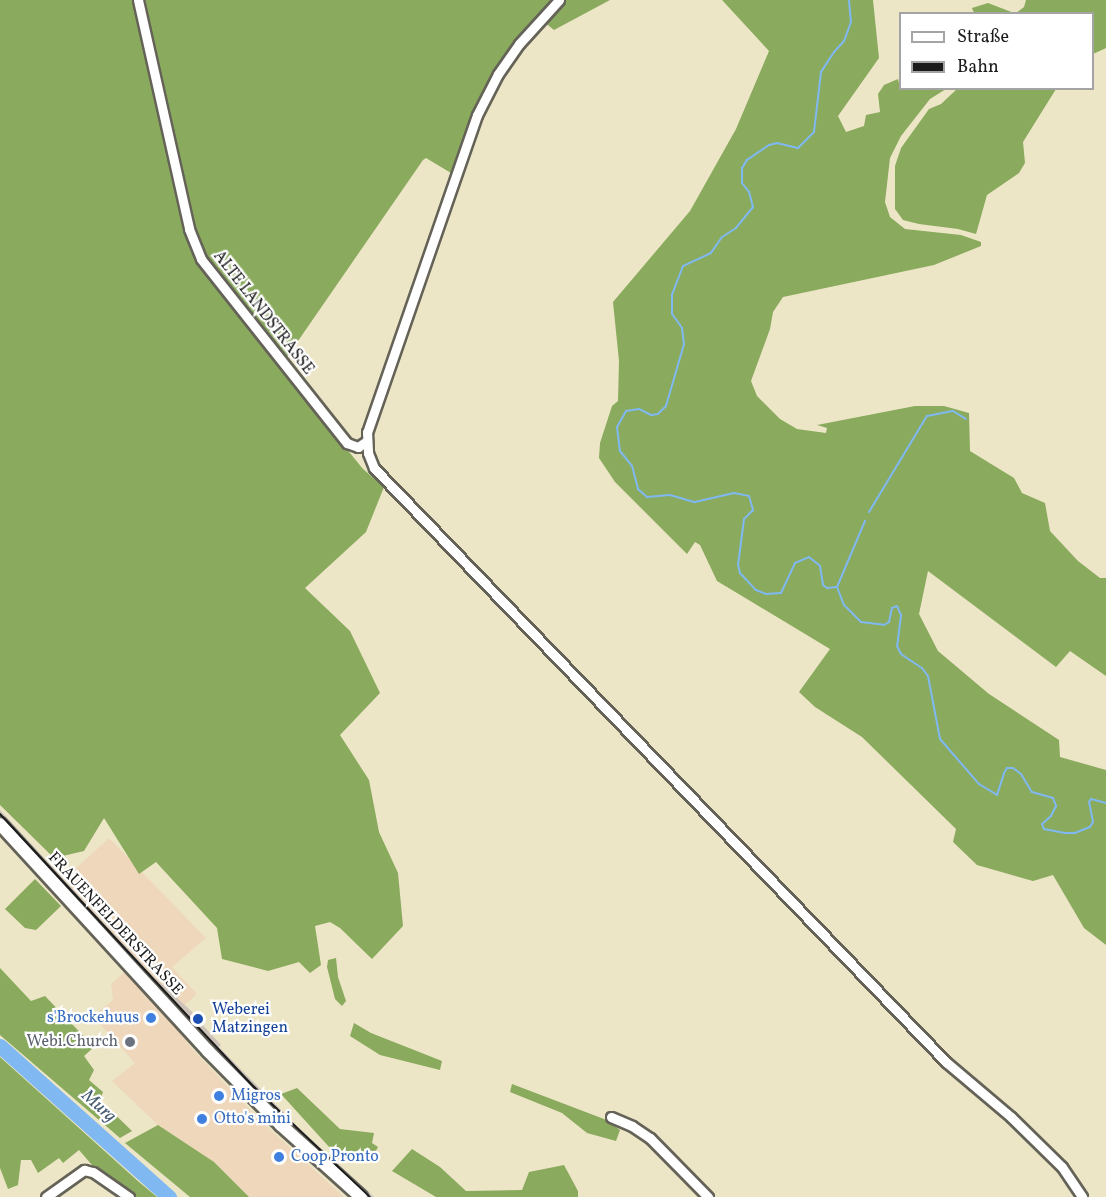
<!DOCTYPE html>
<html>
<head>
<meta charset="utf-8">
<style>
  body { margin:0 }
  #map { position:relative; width:1106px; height:1197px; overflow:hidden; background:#ece6c7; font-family:Vollkorn,serif }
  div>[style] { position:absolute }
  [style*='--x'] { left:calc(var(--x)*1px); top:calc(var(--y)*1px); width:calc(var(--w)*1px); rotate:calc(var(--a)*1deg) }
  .built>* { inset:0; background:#eed7bb }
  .industrial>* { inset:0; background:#ccc2b9 }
  .forest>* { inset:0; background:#8aaa5d }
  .stream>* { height:2px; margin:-1px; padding:0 1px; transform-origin:1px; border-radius:1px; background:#80b9f1 }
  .river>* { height:15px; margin:-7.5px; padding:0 7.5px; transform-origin:7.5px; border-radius:7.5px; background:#80b9f1 }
  .roads { filter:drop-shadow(2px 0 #656358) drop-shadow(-2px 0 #656358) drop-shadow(0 2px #656358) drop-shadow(0 -2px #656358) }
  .minor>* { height:9px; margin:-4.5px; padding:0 4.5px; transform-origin:4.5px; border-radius:4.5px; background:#fff }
  .secondary>* { height:12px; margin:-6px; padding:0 6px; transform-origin:6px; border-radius:6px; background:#fff }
  .rail>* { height:2px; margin:-1px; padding:0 1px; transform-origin:1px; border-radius:1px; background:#1c1c1c }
  .dots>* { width:16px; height:16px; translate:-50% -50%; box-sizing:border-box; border:3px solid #fff; border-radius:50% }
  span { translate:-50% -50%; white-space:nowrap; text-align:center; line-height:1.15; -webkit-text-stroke:4.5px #fff; paint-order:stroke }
  .street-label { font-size:16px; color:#1c1c1c }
  .transit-label { font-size:16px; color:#164399 }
  .left { translate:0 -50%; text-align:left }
  .shop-label { font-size:16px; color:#366cbe }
  .right { translate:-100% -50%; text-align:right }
  .worship-label { font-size:16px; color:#5b616d }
  .water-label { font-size:18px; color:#445b71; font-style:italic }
  .legend { position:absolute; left:899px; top:12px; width:195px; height:78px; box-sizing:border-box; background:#fff; border:2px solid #a4a4a4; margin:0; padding:8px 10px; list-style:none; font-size:18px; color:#1c1c1c }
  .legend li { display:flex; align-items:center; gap:12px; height:30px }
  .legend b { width:30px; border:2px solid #a4a4a4 }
</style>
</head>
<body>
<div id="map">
  <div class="built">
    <div style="clip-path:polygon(109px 838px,206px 938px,172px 967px,197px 994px,170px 1019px,192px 1049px,262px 1122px,344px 1197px,249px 1197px,214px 1162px,158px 1125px,112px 1081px,135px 1063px,93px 1016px,113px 1000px,111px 984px,138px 960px,64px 879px)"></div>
  </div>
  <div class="industrial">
    <div style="clip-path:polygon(0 810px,154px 977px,201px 1020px,200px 1022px,221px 1045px,219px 1047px,298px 1127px,374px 1197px,366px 1197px,212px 1048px,0 818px)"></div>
  </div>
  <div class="forest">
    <div style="clip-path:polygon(0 0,610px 0,554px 30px,538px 17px,468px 130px,451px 173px,426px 158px,423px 160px,280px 367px,363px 469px,384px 487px,366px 532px,305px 588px,350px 631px,380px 693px,340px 735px,369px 780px,379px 832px,398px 873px,403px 926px,372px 959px,340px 928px,330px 922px,315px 926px,321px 965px,310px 973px,299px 962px,268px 971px,222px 959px,217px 928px,156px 862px,139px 874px,104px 818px,84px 851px,54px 858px,0 805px)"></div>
    <div style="clip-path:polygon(722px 0,873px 0,879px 58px,838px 116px,846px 132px,864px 126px,866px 115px,880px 112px,878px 94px,884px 85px,898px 79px,900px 88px,946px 89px,930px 99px,901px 136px,890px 158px,885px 202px,890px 217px,905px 229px,961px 235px,981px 242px,981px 246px,934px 265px,783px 297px,773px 312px,770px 329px,751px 381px,757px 396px,780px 419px,797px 429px,826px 433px,827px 428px,817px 425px,915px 406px,944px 406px,969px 413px,970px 451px,1014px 478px,1022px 493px,1045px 503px,1050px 531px,1078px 561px,1100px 578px,1106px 578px,1106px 676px,1070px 651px,1056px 667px,928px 571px,919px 614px,938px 651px,989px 694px,1059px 740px,1060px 757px,1106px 770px,1106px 945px,1084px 928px,1053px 875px,1033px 881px,977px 865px,953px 842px,956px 829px,862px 737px,815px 707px,799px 692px,830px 649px,717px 581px,700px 545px,695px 542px,687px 554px,615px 482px,599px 458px,600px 443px,612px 406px,618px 401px,619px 361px,613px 302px,690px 211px,736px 129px,769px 51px)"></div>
    <div style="clip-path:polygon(1026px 0,1106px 0,1106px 48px,1093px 54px,1092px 14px,1016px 13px,1024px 7px)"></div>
    <div style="clip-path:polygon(988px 3px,1014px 13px,974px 13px,972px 8px)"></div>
    <div style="clip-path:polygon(957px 89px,1056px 89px,1023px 142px,1025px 163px,1019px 173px,987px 195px,976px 234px,958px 229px,919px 224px,903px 220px,895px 209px,895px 166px,901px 148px,929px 109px,941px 104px)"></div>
    <div style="clip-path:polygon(35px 879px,61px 906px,36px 930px,25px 928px,5px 909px)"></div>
    <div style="clip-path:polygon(336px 958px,338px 977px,346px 1001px,342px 1006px,335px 999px,327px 967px,328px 960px)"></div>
    <div style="clip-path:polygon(0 968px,31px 1001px,45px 996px,94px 1047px,84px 1056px,94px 1070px,89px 1080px,103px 1092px,100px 1100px,132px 1131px,120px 1138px,0 1035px)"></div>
    <div style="clip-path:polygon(354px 1023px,371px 1033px,442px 1061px,440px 1070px,380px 1055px,350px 1036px)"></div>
    <div style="clip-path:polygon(0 1057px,139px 1182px,157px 1197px,133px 1197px,98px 1172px,79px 1150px,63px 1163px,59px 1158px,38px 1173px,31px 1160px,21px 1160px,18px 1185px,8px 1189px,0 1168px)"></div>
    <div style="clip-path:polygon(512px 1084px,604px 1119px,620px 1130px,616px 1141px,587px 1133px,562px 1113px,510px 1092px)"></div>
    <div style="clip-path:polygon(297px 1088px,340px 1129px,374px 1133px,372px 1143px,378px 1147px,373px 1156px,364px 1153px,360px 1158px,330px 1148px,281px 1094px)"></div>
    <div style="clip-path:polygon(158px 1125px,214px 1162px,249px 1197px,190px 1197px,125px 1143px)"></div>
    <div style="clip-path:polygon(412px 1149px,440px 1167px,466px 1191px,522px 1190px,529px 1172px,564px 1165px,578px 1191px,578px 1197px,436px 1197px,392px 1171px)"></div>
  </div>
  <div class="stream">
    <div style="--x:849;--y:0;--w:22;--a:85"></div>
    <div style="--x:851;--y:22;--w:20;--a:110"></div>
    <div style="--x:844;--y:41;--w:15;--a:132"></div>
    <div style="--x:834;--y:52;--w:24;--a:123"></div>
    <div style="--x:821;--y:72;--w:60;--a:96.7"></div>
    <div style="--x:814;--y:132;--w:23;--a:135"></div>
    <div style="--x:798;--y:148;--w:22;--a:-167"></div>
    <div style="--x:777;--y:143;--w:8;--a:166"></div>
    <div style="--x:769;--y:145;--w:27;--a:146"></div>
    <div style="--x:747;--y:160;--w:9;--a:122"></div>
    <div style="--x:742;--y:168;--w:15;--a:90"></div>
    <div style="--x:742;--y:183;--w:11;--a:52"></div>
    <div style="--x:749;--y:192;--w:16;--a:75"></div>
    <div style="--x:753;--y:207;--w:27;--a:129"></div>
    <div style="--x:736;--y:228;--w:17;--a:147"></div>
    <div style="--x:722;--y:237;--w:19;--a:125"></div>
    <div style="--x:711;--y:253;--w:31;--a:155"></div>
    <div style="--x:683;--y:266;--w:30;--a:111"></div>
    <div style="--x:672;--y:294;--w:20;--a:90"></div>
    <div style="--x:672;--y:314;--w:17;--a:54"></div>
    <div style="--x:682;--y:328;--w:16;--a:83"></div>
    <div style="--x:684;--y:344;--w:65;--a:106.2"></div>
    <div style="--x:666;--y:406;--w:11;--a:135"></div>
    <div style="--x:658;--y:414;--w:7;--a:172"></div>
    <div style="--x:651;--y:415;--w:13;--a:-153"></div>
    <div style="--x:639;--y:409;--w:13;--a:171"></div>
    <div style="--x:626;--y:411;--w:18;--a:119"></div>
    <div style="--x:617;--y:427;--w:24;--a:83"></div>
    <div style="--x:620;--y:451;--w:19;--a:51"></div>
    <div style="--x:632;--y:466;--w:24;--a:75"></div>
    <div style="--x:638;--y:489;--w:12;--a:42"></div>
    <div style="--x:647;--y:497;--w:23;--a:-5"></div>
    <div style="--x:670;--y:495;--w:26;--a:16"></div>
    <div style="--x:695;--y:502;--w:40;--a:-13"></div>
    <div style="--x:734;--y:493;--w:15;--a:11"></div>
    <div style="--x:749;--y:496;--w:15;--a:74"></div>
    <div style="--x:753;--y:510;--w:13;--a:135"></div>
    <div style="--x:744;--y:519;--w:46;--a:97.4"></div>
    <div style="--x:738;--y:565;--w:8;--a:76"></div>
    <div style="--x:740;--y:573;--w:23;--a:47"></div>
    <div style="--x:756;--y:590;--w:11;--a:22"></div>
    <div style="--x:766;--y:594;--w:15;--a:-4"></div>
    <div style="--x:781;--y:593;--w:33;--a:-65"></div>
    <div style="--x:795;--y:563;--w:15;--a:-23"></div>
    <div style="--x:809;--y:557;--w:14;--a:39"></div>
    <div style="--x:820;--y:566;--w:19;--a:81"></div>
    <div style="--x:823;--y:585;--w:5;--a:37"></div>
    <div style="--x:827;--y:588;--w:10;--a:-6"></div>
    <div style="--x:837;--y:587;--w:19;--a:69"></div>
    <div style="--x:844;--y:605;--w:24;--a:45"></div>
    <div style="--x:861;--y:622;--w:23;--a:7"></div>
    <div style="--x:884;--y:625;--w:6;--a:-31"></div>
    <div style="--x:889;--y:622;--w:14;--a:-78"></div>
    <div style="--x:892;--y:608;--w:5;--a:-22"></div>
    <div style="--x:897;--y:606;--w:10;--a:66"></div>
    <div style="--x:901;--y:615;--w:31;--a:97"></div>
    <div style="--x:897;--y:646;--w:9;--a:63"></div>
    <div style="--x:901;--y:654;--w:25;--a:34"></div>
    <div style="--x:922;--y:668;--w:10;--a:53"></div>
    <div style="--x:928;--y:676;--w:64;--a:79.2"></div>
    <div style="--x:940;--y:739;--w:60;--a:49.1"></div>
    <div style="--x:979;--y:784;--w:21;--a:31"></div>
    <div style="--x:997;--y:795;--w:23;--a:-72"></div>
    <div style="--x:1004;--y:773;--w:6;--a:-59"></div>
    <div style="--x:1007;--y:768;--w:6;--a:0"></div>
    <div style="--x:1013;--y:768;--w:10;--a:37"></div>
    <div style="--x:1021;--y:774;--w:21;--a:59"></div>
    <div style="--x:1032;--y:792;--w:22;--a:16"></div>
    <div style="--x:1053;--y:798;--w:9;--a:69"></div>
    <div style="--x:1056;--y:806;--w:11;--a:117"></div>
    <div style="--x:1051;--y:816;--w:12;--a:138"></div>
    <div style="--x:1042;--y:824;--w:5;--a:68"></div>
    <div style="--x:1044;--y:829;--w:20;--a:11"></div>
    <div style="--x:1064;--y:833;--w:11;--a:0"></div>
    <div style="--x:1075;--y:833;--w:16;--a:-22"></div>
    <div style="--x:1090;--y:827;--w:6;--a:-59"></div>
    <div style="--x:1093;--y:822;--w:20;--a:-101"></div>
    <div style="--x:1089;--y:802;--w:4;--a:-56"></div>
    <div style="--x:1091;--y:799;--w:16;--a:15"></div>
    <div style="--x:869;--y:512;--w:112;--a:-58.9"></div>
    <div style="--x:927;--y:416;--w:26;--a:-11"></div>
    <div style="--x:953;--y:411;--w:15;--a:32"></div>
    <div style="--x:837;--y:587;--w:72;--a:-67"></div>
  </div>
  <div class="river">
    <div style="--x:0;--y:1046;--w:227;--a:41.8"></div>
  </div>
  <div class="roads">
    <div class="minor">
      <div style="--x:138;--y:0;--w:235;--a:77.4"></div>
      <div style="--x:189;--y:229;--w:32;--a:68"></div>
      <div style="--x:201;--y:259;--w:235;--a:51.6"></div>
      <div style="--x:347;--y:443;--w:12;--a:20"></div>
      <div style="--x:358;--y:447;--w:11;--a:-34"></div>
      <div style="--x:559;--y:0;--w:59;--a:132.3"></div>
      <div style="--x:519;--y:44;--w:37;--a:125"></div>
      <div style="--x:498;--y:74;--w:46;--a:117.1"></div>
      <div style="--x:477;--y:115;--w:336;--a:109.1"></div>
      <div style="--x:367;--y:432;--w:21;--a:87"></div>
      <div style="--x:368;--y:453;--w:16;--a:68"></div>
      <div style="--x:374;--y:468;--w:825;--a:46.08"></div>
      <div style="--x:946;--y:1062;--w:85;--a:40.2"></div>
      <div style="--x:1011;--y:1117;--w:71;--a:44.4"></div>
      <div style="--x:1062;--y:1167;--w:36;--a:56"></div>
      <div style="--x:611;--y:1117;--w:23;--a:23"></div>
      <div style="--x:632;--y:1126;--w:22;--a:34"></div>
      <div style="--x:650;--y:1138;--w:83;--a:45.5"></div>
      <div style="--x:46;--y:1197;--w:47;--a:-35.4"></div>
      <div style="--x:84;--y:1170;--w:9;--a:13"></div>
      <div style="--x:93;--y:1172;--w:44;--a:34.8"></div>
    </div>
    <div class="secondary">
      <div style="--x:0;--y:824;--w:308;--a:47.5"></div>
      <div style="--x:208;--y:1051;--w:104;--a:45.4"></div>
      <div style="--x:281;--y:1125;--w:108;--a:42"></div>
    </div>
  </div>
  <div class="rail">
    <div style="--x:0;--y:814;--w:373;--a:47.1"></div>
    <div style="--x:254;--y:1087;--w:160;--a:43.5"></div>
  </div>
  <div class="dots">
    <div style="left:151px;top:1018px;background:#3f7fe0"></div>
    <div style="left:198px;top:1019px;background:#1a4fb4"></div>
    <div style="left:130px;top:1042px;background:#6b7280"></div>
    <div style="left:219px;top:1096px;background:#3f7fe0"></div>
    <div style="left:202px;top:1119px;background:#3f7fe0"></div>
    <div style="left:279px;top:1157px;background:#3f7fe0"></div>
  </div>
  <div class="street-label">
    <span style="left:263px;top:313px;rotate:52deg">ALTE LANDSTRASSE</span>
    <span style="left:115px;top:924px;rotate:47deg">FRAUENFELDERSTRASSE</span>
  </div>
  <div class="transit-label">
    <span class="left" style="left:212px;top:1019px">Weberei<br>Matzingen</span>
  </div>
  <div class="shop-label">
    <span class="right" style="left:139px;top:1018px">s'Brockehuus</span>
    <span class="left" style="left:231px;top:1096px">Migros</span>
    <span class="left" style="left:214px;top:1119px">Otto's mini</span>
    <span class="left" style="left:291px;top:1157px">Coop Pronto</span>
  </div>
  <div class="worship-label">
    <span class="right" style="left:118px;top:1042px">Webi.Church</span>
  </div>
  <div class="water-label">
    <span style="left:98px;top:1107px;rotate:42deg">Murg</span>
  </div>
  <ul class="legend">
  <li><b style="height:8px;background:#fff"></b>Straße</li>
  <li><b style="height:8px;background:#1c1c1c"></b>Bahn</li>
  </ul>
</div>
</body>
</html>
